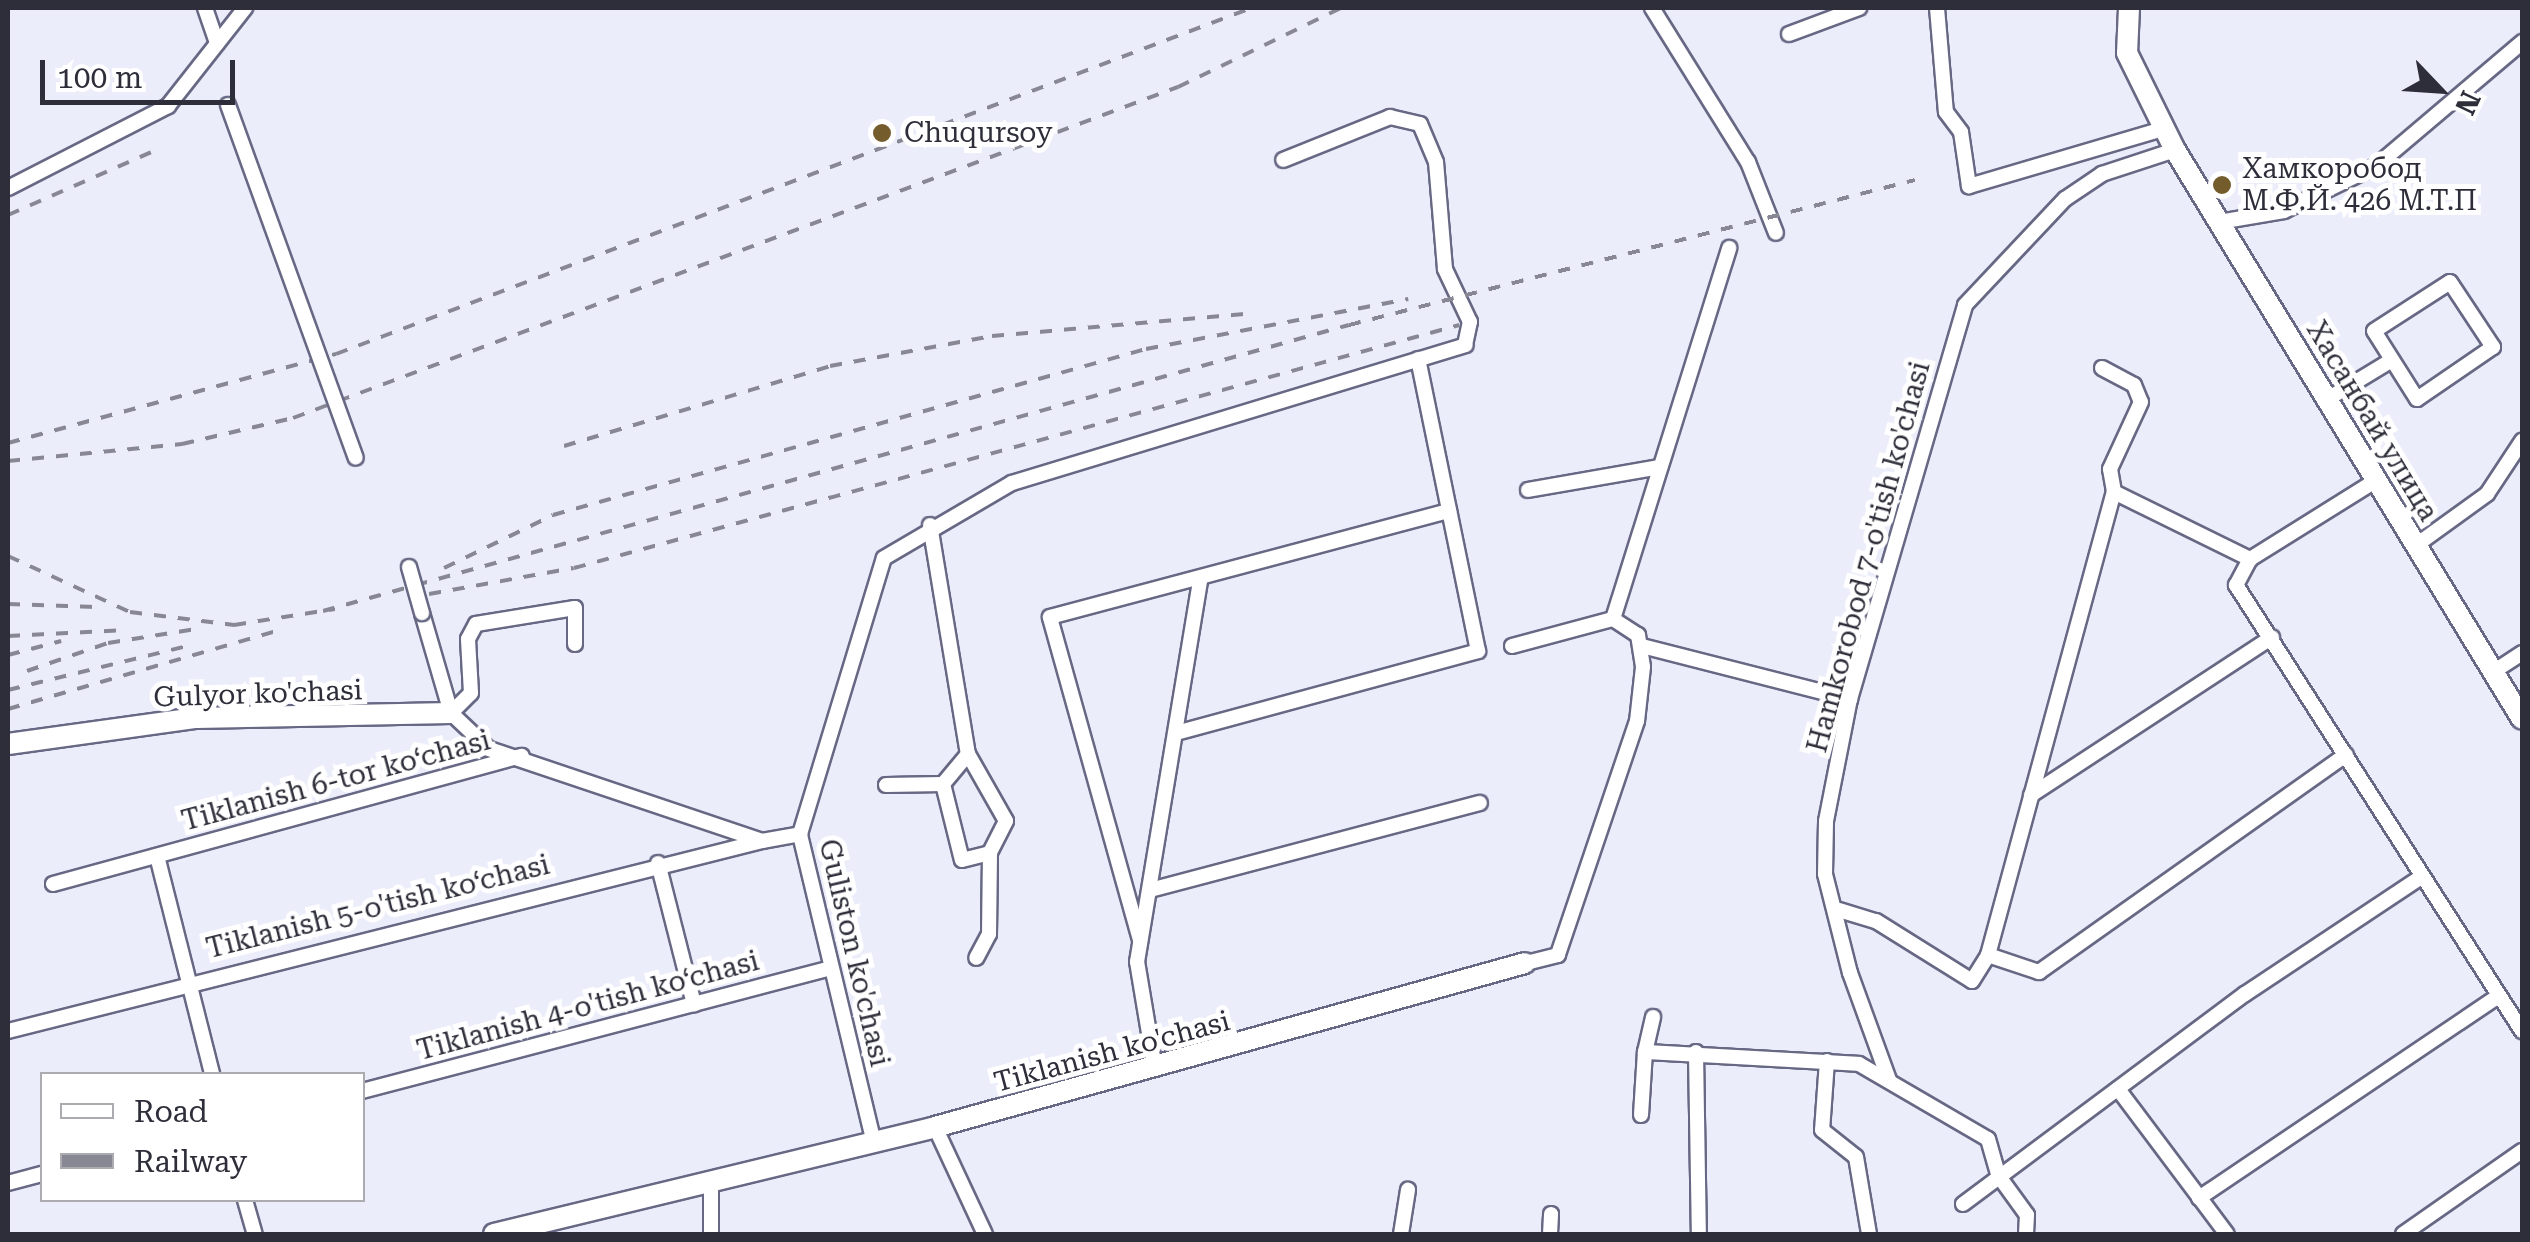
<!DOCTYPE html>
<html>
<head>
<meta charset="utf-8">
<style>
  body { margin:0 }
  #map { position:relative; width:2530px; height:1242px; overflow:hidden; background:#ecedfa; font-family:"Roboto Serif",serif }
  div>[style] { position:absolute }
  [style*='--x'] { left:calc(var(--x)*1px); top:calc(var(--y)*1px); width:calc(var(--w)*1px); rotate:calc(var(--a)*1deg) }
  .roads { filter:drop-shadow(2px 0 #676884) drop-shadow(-2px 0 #676884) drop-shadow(0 2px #676884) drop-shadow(0 -2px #676884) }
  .street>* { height:14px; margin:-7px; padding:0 7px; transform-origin:7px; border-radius:7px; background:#fff }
  .secondary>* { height:20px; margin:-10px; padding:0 10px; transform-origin:10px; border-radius:10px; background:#fff }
  .rail>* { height:4px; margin-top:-2px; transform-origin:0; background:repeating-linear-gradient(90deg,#888895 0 12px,transparent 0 24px) }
  .bridges { filter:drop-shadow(2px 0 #676884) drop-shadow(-2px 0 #676884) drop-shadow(0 2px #676884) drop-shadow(0 -2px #676884) }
  .street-bridge>* { height:14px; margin:-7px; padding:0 7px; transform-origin:7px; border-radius:7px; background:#fff }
  .dots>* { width:28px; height:28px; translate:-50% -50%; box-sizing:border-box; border:5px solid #fff; border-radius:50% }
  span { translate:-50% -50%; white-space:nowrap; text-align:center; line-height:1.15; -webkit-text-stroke:10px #fff; paint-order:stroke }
  .poi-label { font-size:28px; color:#2e2e3a }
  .left { translate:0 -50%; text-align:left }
  .street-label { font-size:28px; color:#2e2e3a }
  .frame { position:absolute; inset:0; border:10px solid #2e2e3a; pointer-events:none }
  .legend { position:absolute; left:40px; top:1072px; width:325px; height:130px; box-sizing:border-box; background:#fff; border:2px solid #ababb0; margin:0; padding:12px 18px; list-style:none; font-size:30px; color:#2e2e3a }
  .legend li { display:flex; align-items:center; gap:20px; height:50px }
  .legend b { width:50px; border:2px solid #ababb0 }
  .north { position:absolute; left:2390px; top:40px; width:100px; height:100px; -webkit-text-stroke:8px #fff; paint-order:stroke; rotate:115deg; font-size:28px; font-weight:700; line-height:40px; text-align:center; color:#2e2e3a }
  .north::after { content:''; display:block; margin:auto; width:35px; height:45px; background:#2e2e3a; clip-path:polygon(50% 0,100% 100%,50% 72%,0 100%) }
  .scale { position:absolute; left:40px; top:60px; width:195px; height:45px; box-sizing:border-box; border:5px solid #2e2e3a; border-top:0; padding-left:12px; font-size:30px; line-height:35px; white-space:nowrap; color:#2e2e3a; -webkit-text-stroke:8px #fff; paint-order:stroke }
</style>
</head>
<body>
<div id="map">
  <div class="roads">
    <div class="street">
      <div style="--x:205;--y:8;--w:37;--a:71"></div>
      <div style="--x:1652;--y:8;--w:181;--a:58.1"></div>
      <div style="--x:1748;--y:162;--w:76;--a:68.5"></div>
      <div style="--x:1937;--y:8;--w:104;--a:85.1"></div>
      <div style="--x:1946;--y:112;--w:25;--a:53"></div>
      <div style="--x:1961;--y:132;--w:55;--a:81.6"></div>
      <div style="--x:1969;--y:186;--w:202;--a:-16.4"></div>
      <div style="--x:1789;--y:34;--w:75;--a:-20.4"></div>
      <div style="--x:8;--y:188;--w:180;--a:-27.1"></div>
      <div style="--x:168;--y:106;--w:125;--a:-51.8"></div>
      <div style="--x:2219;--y:222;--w:66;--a:-9.6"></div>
      <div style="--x:2284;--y:211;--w:102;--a:-26.1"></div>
      <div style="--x:2376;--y:166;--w:192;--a:-40.3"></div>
      <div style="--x:2450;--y:282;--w:78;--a:56.5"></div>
      <div style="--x:2493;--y:347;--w:92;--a:145.6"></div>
      <div style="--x:2417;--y:399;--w:80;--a:-122.3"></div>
      <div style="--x:2374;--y:331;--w:90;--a:-32.8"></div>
      <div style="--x:2102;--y:368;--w:36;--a:28"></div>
      <div style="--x:2134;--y:385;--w:18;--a:68"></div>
      <div style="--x:2141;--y:402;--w:74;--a:114.8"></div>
      <div style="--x:2110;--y:469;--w:23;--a:80"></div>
      <div style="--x:2326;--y:400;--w:77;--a:-31.2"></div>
      <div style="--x:2375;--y:481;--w:147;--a:148"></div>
      <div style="--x:2250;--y:559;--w:30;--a:118"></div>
      <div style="--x:2236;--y:585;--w:530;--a:57.33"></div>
      <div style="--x:1528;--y:490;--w:134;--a:-9.9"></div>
      <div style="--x:930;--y:525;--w:232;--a:80.6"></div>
      <div style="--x:968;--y:754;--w:77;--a:60.4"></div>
      <div style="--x:1006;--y:821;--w:36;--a:117"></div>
      <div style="--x:990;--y:853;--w:81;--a:90.7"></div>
      <div style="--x:989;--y:934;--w:27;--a:118"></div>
      <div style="--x:2415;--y:546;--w:89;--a:-35.8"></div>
      <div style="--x:2487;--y:494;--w:64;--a:-56.6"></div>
      <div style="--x:422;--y:613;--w:104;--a:73.8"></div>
      <div style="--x:451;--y:713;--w:52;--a:43.5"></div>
      <div style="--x:489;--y:749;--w:288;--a:18.6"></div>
      <div style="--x:762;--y:841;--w:39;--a:-10"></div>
      <div style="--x:1613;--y:619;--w:389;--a:-72.6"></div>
      <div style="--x:1512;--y:646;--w:105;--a:-15"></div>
      <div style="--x:1613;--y:619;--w:30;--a:33"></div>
      <div style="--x:1638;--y:635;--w:32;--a:81"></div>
      <div style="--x:1643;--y:667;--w:54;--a:96.3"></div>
      <div style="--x:1637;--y:721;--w:247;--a:108.7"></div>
      <div style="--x:1558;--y:955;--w:34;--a:166"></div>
      <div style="--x:1642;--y:646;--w:215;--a:14.3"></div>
      <div style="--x:2493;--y:672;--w:35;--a:-33"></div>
      <div style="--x:451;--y:713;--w:28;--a:-45"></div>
      <div style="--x:471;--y:693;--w:54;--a:-93.2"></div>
      <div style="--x:468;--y:639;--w:17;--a:-62"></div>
      <div style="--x:476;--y:624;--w:100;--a:-9.2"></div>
      <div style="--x:575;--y:608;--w:36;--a:90"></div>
      <div style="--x:1180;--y:732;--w:309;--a:-15.2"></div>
      <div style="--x:1478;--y:651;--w:298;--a:-101.6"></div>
      <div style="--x:943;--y:784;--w:78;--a:76"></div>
      <div style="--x:962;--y:860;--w:29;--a:-14"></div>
      <div style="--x:886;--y:785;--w:57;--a:-1"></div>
      <div style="--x:943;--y:784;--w:39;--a:-50"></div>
      <div style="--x:2031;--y:795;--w:288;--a:-33.2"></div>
      <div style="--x:157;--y:856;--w:225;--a:75.8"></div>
      <div style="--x:658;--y:863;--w:146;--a:75.7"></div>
      <div style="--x:53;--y:884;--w:486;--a:-15.3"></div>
      <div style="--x:1154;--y:889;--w:337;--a:-14.8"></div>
      <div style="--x:1839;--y:910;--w:39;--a:17"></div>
      <div style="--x:1876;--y:921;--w:113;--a:32"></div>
      <div style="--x:1972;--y:981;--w:31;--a:-58"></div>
      <div style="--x:1988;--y:955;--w:480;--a:-74.8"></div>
      <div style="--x:2114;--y:492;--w:152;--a:26.2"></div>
      <div style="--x:1140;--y:940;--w:335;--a:-105.6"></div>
      <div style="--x:1050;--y:617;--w:413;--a:-14.9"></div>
      <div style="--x:1988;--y:955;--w:54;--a:18.4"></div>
      <div style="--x:2039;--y:972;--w:376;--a:-35.3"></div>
      <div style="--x:8;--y:1031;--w:778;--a:-14.14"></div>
      <div style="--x:1645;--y:1052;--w:36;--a:-77"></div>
      <div style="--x:1696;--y:1052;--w:182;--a:89.1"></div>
      <div style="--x:1827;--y:1061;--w:69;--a:94.1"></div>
      <div style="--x:1822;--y:1130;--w:43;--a:38.5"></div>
      <div style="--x:1856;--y:1157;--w:78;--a:80.4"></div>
      <div style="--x:1155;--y:1069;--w:109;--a:-99.5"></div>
      <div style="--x:1137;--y:962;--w:387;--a:-80.6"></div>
      <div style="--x:1889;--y:1080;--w:114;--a:-110"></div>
      <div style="--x:1850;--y:973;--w:102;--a:-104.2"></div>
      <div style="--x:1825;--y:874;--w:53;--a:-88.9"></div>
      <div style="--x:1826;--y:821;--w:124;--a:-78.9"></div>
      <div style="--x:1850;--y:699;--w:410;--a:-73.7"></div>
      <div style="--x:1965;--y:305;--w:146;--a:-46.7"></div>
      <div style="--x:2065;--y:199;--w:45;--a:-34"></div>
      <div style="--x:2102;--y:174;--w:77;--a:-18.2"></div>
      <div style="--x:2118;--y:1089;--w:181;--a:53.1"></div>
      <div style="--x:362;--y:1091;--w:480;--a:-14.7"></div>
      <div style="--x:1641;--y:1115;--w:63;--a:-86.4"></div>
      <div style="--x:1645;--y:1052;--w:214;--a:3.2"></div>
      <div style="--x:1859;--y:1064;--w:149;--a:30.2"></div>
      <div style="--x:1988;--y:1139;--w:37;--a:74"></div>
      <div style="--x:1998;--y:1175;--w:49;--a:54.1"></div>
      <div style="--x:2027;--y:1215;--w:19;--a:93"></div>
      <div style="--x:935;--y:1127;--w:118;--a:65"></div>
      <div style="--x:874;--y:1143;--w:318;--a:-103.5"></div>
      <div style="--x:800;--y:834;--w:288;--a:-73.1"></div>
      <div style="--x:884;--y:558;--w:148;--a:-30.4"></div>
      <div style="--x:1012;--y:483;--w:474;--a:-16.9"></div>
      <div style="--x:1465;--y:345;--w:24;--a:-78"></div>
      <div style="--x:1470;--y:322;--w:59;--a:-115.3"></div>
      <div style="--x:1445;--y:269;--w:107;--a:-94.8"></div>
      <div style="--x:1436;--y:162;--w:41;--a:-112.8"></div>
      <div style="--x:1420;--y:124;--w:31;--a:-167"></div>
      <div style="--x:1390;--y:117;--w:115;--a:158.1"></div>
      <div style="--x:711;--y:1180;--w:54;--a:90"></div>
      <div style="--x:8;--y:1183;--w:35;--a:-15"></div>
      <div style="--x:2199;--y:1198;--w:361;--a:-34"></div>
      <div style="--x:245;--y:1200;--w:35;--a:74"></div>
      <div style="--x:1963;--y:1204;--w:352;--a:-36.7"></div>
      <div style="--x:2245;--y:994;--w:211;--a:-33.6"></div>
      <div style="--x:1401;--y:1234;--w:45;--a:-81"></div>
      <div style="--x:1550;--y:1234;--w:20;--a:-87"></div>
      <div style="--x:2403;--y:1234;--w:145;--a:-34.9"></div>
    </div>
    <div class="secondary">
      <div style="--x:2129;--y:8;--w:45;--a:92.5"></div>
      <div style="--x:2127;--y:53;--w:108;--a:63.7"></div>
      <div style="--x:2175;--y:150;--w:666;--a:58.62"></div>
      <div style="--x:8;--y:744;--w:190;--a:-7.9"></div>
      <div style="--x:196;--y:718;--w:255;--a:-1.1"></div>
      <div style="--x:494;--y:1234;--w:454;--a:-13.6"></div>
      <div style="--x:935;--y:1127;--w:612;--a:-15.53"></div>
    </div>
  </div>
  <div class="rail">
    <div style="--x:8;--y:215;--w:162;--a:-23.7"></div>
    <div style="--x:8;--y:443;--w:340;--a:-15.2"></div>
    <div style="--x:336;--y:354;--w:978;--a:-20.71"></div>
    <div style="--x:564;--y:446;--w:278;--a:-16.7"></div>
    <div style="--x:830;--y:366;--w:165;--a:-10.5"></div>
    <div style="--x:992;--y:336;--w:262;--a:-5"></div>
    <div style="--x:8;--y:461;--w:175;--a:-5.6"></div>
    <div style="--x:182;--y:444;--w:114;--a:-13.2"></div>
    <div style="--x:293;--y:418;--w:945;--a:-20.51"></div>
    <div style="--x:1178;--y:87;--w:181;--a:-25.9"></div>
    <div style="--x:8;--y:556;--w:134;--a:24.7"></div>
    <div style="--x:130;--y:612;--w:105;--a:7.1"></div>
    <div style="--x:234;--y:625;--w:102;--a:-9"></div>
    <div style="--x:444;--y:568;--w:121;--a:-25.9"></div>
    <div style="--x:553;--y:515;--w:616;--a:-15.64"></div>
    <div style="--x:1146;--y:349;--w:267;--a:-10.8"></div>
    <div style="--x:429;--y:594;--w:147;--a:-10.2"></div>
    <div style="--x:574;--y:568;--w:918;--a:-15.35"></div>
    <div style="--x:8;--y:604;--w:88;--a:2"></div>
    <div style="--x:323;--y:611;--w:1065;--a:-15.58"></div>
    <div style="--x:1349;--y:325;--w:584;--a:-14.37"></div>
    <div style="--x:8;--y:636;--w:119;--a:-2.9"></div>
    <div style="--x:8;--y:655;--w:55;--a:-14.8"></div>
    <div style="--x:27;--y:671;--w:86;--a:-19.1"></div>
    <div style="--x:108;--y:643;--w:89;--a:-9"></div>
    <div style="--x:8;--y:690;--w:184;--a:-13.8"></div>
    <div style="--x:8;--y:709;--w:279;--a:-16.2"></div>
  </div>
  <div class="bridges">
    <div class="street-bridge">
      <div style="--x:228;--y:105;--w:375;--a:70.1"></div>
      <div style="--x:409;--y:567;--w:48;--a:74.2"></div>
    </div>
  </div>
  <div class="dots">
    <div style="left:882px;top:133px;background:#745c2d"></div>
    <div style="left:2222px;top:185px;background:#745c2d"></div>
  </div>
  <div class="poi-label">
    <span class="left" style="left:904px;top:133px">Chuqursoy</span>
    <span class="left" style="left:2242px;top:185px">Хамкоробод<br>М.Ф.Й. 426 М.Т.П</span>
  </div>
  <div class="street-label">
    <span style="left:2372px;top:421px;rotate:59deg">Хасанбай улица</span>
    <span style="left:1869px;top:557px;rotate:-75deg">Hamkorobod 7-o'tish ko'chasi</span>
    <span style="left:258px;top:694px;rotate:-2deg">Gulyor ko'chasi</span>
    <span style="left:336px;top:781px;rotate:-15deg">Tiklanish 6-tor ko‘chasi</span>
    <span style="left:378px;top:907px;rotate:-14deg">Tiklanish 5-o'tish ko‘chasi</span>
    <span style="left:854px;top:953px;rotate:77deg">Guliston ko'chasi</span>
    <span style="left:588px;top:1006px;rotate:-15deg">Tiklanish 4-o'tish ko‘chasi</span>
    <span style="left:1112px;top:1052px;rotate:-15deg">Tiklanish ko'chasi</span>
  </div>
  <div class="frame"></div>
  <ul class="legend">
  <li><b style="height:12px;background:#fff"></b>Road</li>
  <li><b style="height:12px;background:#888895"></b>Railway</li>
  </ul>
  <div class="north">N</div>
  <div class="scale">100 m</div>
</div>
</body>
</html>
